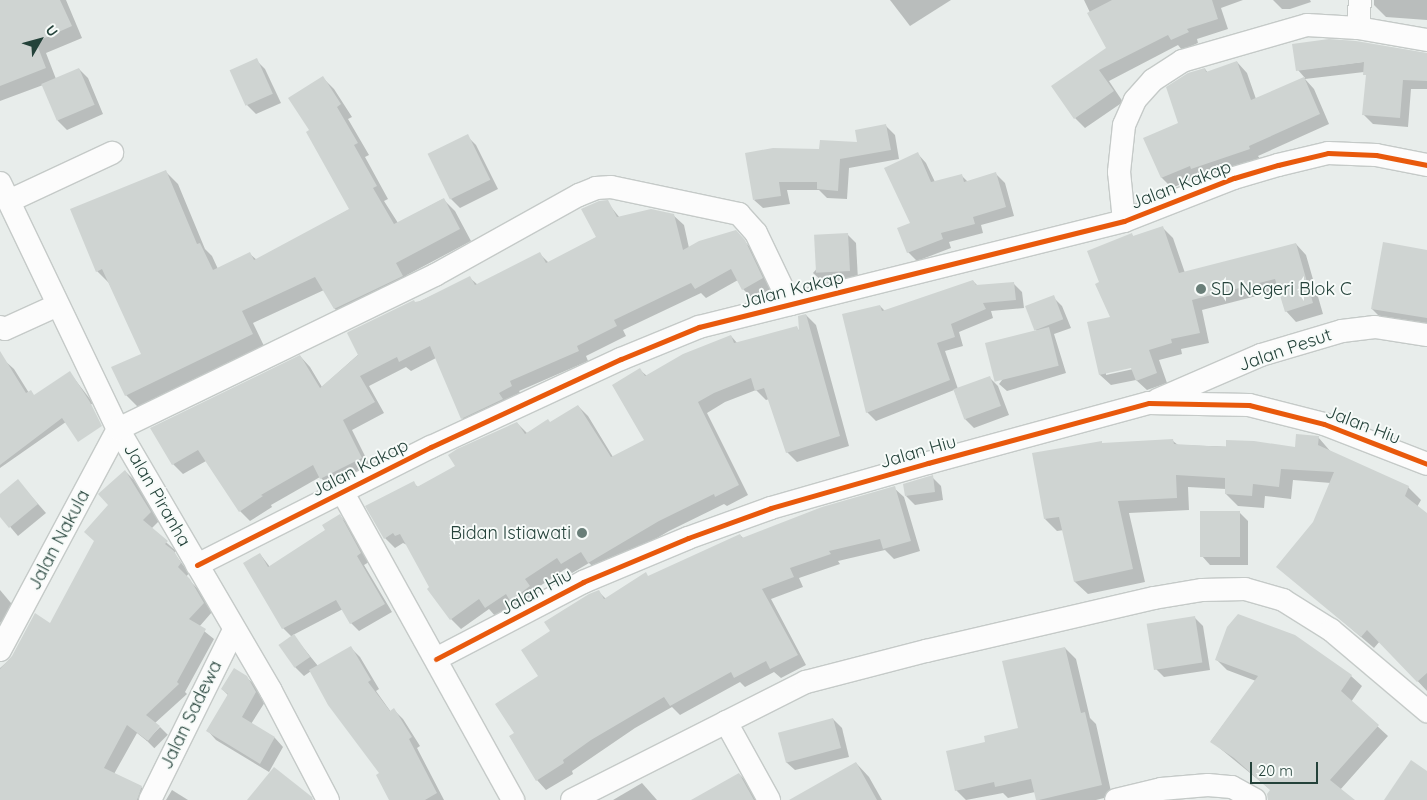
<!DOCTYPE html>
<html>
<head>
<meta charset="utf-8">
<style>
  body { margin:0 }
  #map { position:relative; width:1427px; height:800px; overflow:hidden; background:#e8edeb; font-family:Quicksand,sans-serif }
  div>[style] { position:absolute }
  [style*='--x'] { left:calc(var(--x)*1px); top:calc(var(--y)*1px); width:calc(var(--w)*1px); rotate:calc(var(--a)*1deg) }
  .shadow>* { inset:0; background:#0003; transform-origin:0 0 }
  .building>* { inset:0; background:#cfd4d2; transform-origin:0 0 }
  .roads { filter:drop-shadow(1px 0 #c5cac8) drop-shadow(-1px 0 #c5cac8) drop-shadow(0 1px #c5cac8) drop-shadow(0 -1px #c5cac8) }
  .minor>* { height:22px; margin:-11px; padding:0 11px; transform-origin:11px; border-radius:11px; background:#fcfcfc }
  .cycleway>* { height:5px; margin:-2.5px; padding:0 2.5px; transform-origin:2.5px; border-radius:2.5px; background:#e8590c }
  .dots>* { width:14px; height:14px; translate:-50% -50%; box-sizing:border-box; border:2px solid #f7fbf9; border-radius:50% }
  span { translate:-50% -50%; white-space:nowrap; text-align:center; line-height:1.15; -webkit-text-stroke:4px #f7fbf9; paint-order:stroke }
  .street-label { font-size:18px; color:#24423a }
  .poi-label { font-size:18px; color:#24423a }
  .left { translate:0 -50%; text-align:left }
  .right { translate:-100% -50%; text-align:right }
  .north { position:absolute; left:15px; top:15px; width:50px; height:50px; -webkit-text-stroke:4px #f7fbf9; paint-order:stroke; rotate:52deg; font-size:14px; font-weight:700; line-height:20px; text-align:center; color:#24423a }
  .north::after { content:''; display:block; margin:auto; width:18px; height:22px; background:#24423a; clip-path:polygon(50% 0,100% 100%,50% 72%,0 100%) }
  .scale { position:absolute; left:1250px; top:762px; width:68px; height:22px; box-sizing:border-box; border:2px solid #24423a; border-top:0; padding-left:6px; font-size:15px; line-height:18px; white-space:nowrap; color:#24423a; -webkit-text-stroke:4px #f7fbf9; paint-order:stroke }
</style>
</head>
<body>
<div id="map">
  <div class="shadow">
    <div style="clip-path:polygon(0 0,66px 0,82px 38px,46px 53px,56px 79px,79px 69px,88px 78px,103px 114px,67px 130px,58px 121px,43px 85px,0 101px)"></div>
    <div style="clip-path:polygon(890px 0,951px 0,910px 26px)"></div>
    <div style="clip-path:polygon(1084px 0,1243px 0,1221px 8px,1228px 29px,1197px 39px,1198px 43px,1182px 50px,1178px 45px,1109px 81px,1123px 102px,1085px 128px,1075px 118px,1107px 48px)"></div>
    <div style="clip-path:polygon(1273px 0,1310px 0,1311px 2px,1290px 9px,1282px 9px)"></div>
    <div style="clip-path:polygon(1374px 0,1427px 0,1427px 20px,1386px 17px,1374px 5px)"></div>
    <div style="clip-path:polygon(1427px 54px,1427px 89px,1411px 89px,1408px 127px,1373px 124px,1364px 115px,1367px 77px,1364px 72px,1305px 79px,1314px 89px,1329px 124px,1258px 156px,1260px 159px,1202px 179px,1200px 176px,1172px 188px,1162px 178px,1145px 139px,1180px 123px,1205px 69px,1208px 73px,1237px 62px,1247px 73px,1256px 99px,1305px 78px,1298px 70px)"></div>
    <div style="clip-path:polygon(256px 60px,265px 69px,281px 103px,256px 114px,247px 105px)"></div>
    <div style="clip-path:polygon(322px 77px,334px 89px,352px 117px,348px 119px,369px 155px,365px 157px,388px 199px,384px 201px,398px 223px,443px 199px,455px 211px,471px 241px,407px 275px,414px 288px,347px 321px,335px 309px,324px 290px,253px 323px,264px 346px,138px 407px,126px 395px,143px 354px,109px 283px,97px 271px,166px 172px,178px 184px,205px 249px,212px 256px,218px 269px,250px 254px,257px 260px,350px 209px,311px 131px)"></div>
    <div style="clip-path:polygon(886px 126px,895px 135px,899px 159px,849px 168px,847px 199px,827px 198px,819px 190px,787px 190px,790px 204px,763px 208px,754px 200px,821px 150px,858px 143px)"></div>
    <div style="clip-path:polygon(467px 136px,476px 145px,498px 189px,460px 208px,451px 199px)"></div>
    <div style="clip-path:polygon(918px 154px,926px 163px,935px 182px,961px 175px,968px 182px,996px 174px,1005px 183px,1014px 216px,981px 225px,983px 233px,949px 242px,951px 248px,917px 261px,908px 252px)"></div>
    <div style="clip-path:polygon(607px 202px,620px 218px,673px 215px,684px 225px,689px 248px,745px 242px,755px 252px,772px 289px,753px 299px,743px 289px,738px 280px,706px 298px,701px 293px,623px 330px,626px 336px,586px 356px,588px 361px,519px 391px,522px 396px,472px 428px,462px 418px,436px 358px,411px 371px,406px 367px,369px 386px,384px 413px,352px 430px,371px 468px,331px 488px,320px 477px,271px 505px,272px 507px,250px 521px,240px 511px,206px 461px,183px 474px,173px 464px,300px 356px,310px 367px,322px 387px,416px 303px,470px 278px,478px 285px,540px 254px,549px 263px,597px 237px)"></div>
    <div style="clip-path:polygon(evenodd,1162px 227px,1173px 238px,1185px 273px,1296px 244px,1306px 255px,1323px 314px,1296px 322px,1286px 311px,1280px 290px,1202px 310px,1209px 343px,1181px 349px,1182px 354px,1159px 360px,1167px 383px,1147px 390px,1136px 380px,1111px 385px,1100px 375px,1112px 318px,1101px 283px,1132px 235px,1134px 237px,1162px 227px,1137px 366px,1138px 368px,1106px 375px,1106px 372px,1137px 366px)"></div>
    <div style="clip-path:polygon(847px 234px,856px 243px,858px 280px,822px 281px,813px 273px)"></div>
    <div style="clip-path:polygon(1427px 251px,1427px 327px,1383px 320px,1372px 309px)"></div>
    <div style="clip-path:polygon(973px 281px,978px 286px,1013px 283px,1022px 292px,1024px 308px,991px 311px,993px 318px,959px 332px,963px 346px,945px 351px,958px 389px,989px 377px,998px 386px,1009px 415px,974px 428px,965px 419px,954px 390px,876px 421px,867px 412px,880px 306px,885px 311px)"></div>
    <div style="clip-path:polygon(1053px 297px,1062px 306px,1071px 328px,1054px 334px,1066px 373px,1007px 391px,999px 384px,1038px 332px,1035px 329px)"></div>
    <div style="clip-path:polygon(806px 315px,816px 325px,849px 446px,797px 462px,787px 452px,769px 399px,766px 400px,756px 390px,725px 402px,707px 413px,748px 495px,727px 506px,724px 504px,669px 531px,599px 572px,589px 563px,572px 573px,567px 568px,534px 590px,539px 597px,521px 610px,515px 604px,496px 617px,489px 609px,461px 629px,451px 619px,407px 545px,403px 543px,395px 548px,385px 538px,413px 483px,418px 487px,456px 467px,517px 423px,527px 433px,551px 423px,578px 406px,588px 416px,613px 457px,646px 440px,640px 370px,647px 376px,731px 336px,738px 344px,797px 328px,800px 332px)"></div>
    <div style="clip-path:polygon(4px 360px,14px 369px,29px 393px,35px 396px,70px 373px,93px 403px,0 468px,0 362px)"></div>
    <div style="clip-path:polygon(1318px 437px,1331px 452px,1408px 487px,1421px 500px,1417px 507px,1427px 515px,1427px 691px,1380px 641px,1374px 648px,1278px 566px,1314px 523px,1331px 483px,1293px 480px,1291px 499px,1265px 496px,1264px 508px,1238px 506px,1226px 494px,1226px 489px,1188px 487px,1189px 510px,1129px 513px,1145px 582px,1088px 594px,1075px 582px,1064px 530px,1057px 531px,1045px 519px,1103px 444px,1173px 441px,1178px 445px,1296px 449px)"></div>
    <div style="clip-path:polygon(125px 471px,134px 480px,159px 521px,151px 529px,176px 551px,174px 553px,189px 573px,186px 577px,199px 590px,212px 612px,199px 627px,214px 639px,185px 692px,187px 694px,155px 723px,158px 726px,147px 741px,137px 733px,114px 774px,141px 787px,150px 796px,149px 800px,0 800px,0 668px,50px 625px,95px 541px)"></div>
    <div style="clip-path:polygon(932px 477px,941px 486px,943px 500px,915px 505px,906px 496px)"></div>
    <div style="clip-path:polygon(18px 481px,46px 513px,18px 536px,0 515px,0 495px)"></div>
    <div style="clip-path:polygon(894px 488px,904px 497px,920px 551px,894px 559px,885px 550px,838px 561px,840px 564px,799px 578px,803px 587px,771px 599px,806px 665px,781px 678px,774px 672px,745px 687px,740px 682px,680px 715px,672px 707px,635px 728px,572px 771px,573px 774px,546px 790px,537px 780px,516px 733px,540px 677px,552px 631px,598px 591px,606px 599px,740px 535px,744px 539px)"></div>
    <div style="clip-path:polygon(1239px 512px,1248px 521px,1248px 565px,1210px 565px,1202px 556px)"></div>
    <div style="clip-path:polygon(340px 516px,348px 524px,369px 562px,364px 565px,392px 612px,359px 631px,351px 623px,343px 609px,293px 635px,318px 666px,351px 648px,360px 657px,379px 689px,376px 691px,391px 712px,394px 710px,403px 719px,420px 746px,417px 748px,444px 800px,391px 800px,381px 773px,311px 671px,304px 676px,295px 667px,292px 637px,283px 628px,260px 554px,270px 567px,327px 530px)"></div>
    <div style="clip-path:polygon(0 590px,16px 609px,0 623px)"></div>
    <div style="clip-path:polygon(1194px 617px,1203px 626px,1210px 670px,1164px 677px,1155px 668px)"></div>
    <div style="clip-path:polygon(1065px 648px,1076px 659px,1090px 718px,1096px 724px,1112px 796px,1096px 800px,1037px 800px,1035px 792px,1008px 798px,1003px 793px,966px 800px,956px 790px,987px 743px,1019px 729px)"></div>
    <div style="clip-path:polygon(1216px 659px,1351px 676px,1362px 686px,1351px 702px,1388px 736px,1340px 790px,1353px 800px,1270px 800px,1272px 791px,1211px 741px,1256px 681px,1227px 670px)"></div>
    <div style="clip-path:polygon(246px 677px,256px 686px,265px 702px,251px 724px,275px 738px,283px 747px,269px 772px,216px 740px,208px 731px,229px 696px,222px 689px)"></div>
    <div style="clip-path:polygon(833px 719px,842px 728px,849px 757px,795px 770px,786px 762px)"></div>
    <div style="left:160px;top:727px;width:11px;height:19px;rotate:45deg"></div>
    <div style="clip-path:polygon(856px 763px,869px 777px,882px 800px,817px 800px)"></div>
    <div style="clip-path:polygon(739px 774px,750px 785px,758px 800px,694px 800px)"></div>
    <div style="clip-path:polygon(642px 783px,657px 800px,613px 800px)"></div>
    <div style="clip-path:polygon(172px 790px,188px 800px,166px 800px)"></div>
  </div>
  <div class="building">
    <div style="clip-path:polygon(0 0,60px 0,72px 26px,36px 42px,46px 68px,0 86px)"></div>
    <div style="clip-path:polygon(1112px 0,1212px 0,1218px 19px,1187px 29px,1189px 32px,1171px 40px,1168px 35px,1099px 70px,1114px 91px,1074px 119px,1051px 86px,1106px 48px,1087px 13px)"></div>
    <div style="clip-path:polygon(1329px 39px,1356px 41px,1427px 53px,1427px 81px,1403px 80px,1400px 118px,1362px 115px,1366px 75px,1363px 75px,1364px 62px,1296px 71px,1292px 44px)"></div>
    <div style="left:257px;top:58px;width:39px;height:30px;rotate:66deg"></div>
    <div style="clip-path:polygon(1237px 61px,1251px 100px,1304px 77px,1320px 114px,1249px 146px,1250px 149px,1191px 169px,1190px 166px,1161px 178px,1143px 138px,1178px 123px,1166px 87px,1188px 73px,1205px 68px,1206px 72px)"></div>
    <div style="left:79px;top:68px;width:40px;height:41px;rotate:67deg"></div>
    <div style="clip-path:polygon(323px 76px,341px 104px,337px 107px,358px 143px,354px 145px,377px 186px,373px 188px,394px 224px,444px 198px,460px 229px,396px 263px,403px 276px,334px 309px,315px 277px,242px 311px,253px 334px,125px 396px,111px 367px,141px 354px,102px 269px,96px 272px,70px 209px,166px 170px,197px 244px,200px 243px,213px 270px,250px 252px,254px 260px,349px 209px,306px 132px,309px 130px,288px 98px)"></div>
    <div style="clip-path:polygon(886px 124px,891px 150px,840px 159px,838px 191px,817px 189px,817px 182px,779px 182px,781px 196px,753px 200px,745px 153px,773px 148px,819px 149px,820px 140px,857px 142px,855px 130px)"></div>
    <div style="left:468px;top:134px;width:51px;height:45px;rotate:64deg"></div>
    <div style="clip-path:polygon(918px 152px,931px 182px,962px 174px,964px 182px,996px 172px,1006px 207px,973px 217px,975px 224px,941px 233px,943px 239px,907px 253px,897px 228px,910px 223px,884px 168px)"></div>
    <div style="clip-path:polygon(608px 200px,617px 217px,651px 209px,674px 214px,683px 250px,699px 241px,736px 230px,745px 240px,763px 278px,742px 290px,731px 269px,695px 289px,691px 283px,614px 320px,617px 326px,577px 346px,579px 351px,510px 381px,512px 386px,499px 393px,503px 399px,461px 419px,430px 346px,399px 362px,397px 357px,360px 376px,375px 402px,343px 420px,362px 458px,320px 479px,313px 465px,261px 495px,263px 496px,239px 512px,198px 450px,172px 465px,150px 428px,300px 355px,320px 388px,358px 355px,347px 333px,348px 332px,414px 300px,415px 302px,420px 301px,470px 276px,475px 285px,540px 252px,546px 263px,596px 237px,581px 209px,599px 201px)"></div>
    <div style="clip-path:polygon(1163px 226px,1179px 273px,1296px 243px,1313px 303px,1285px 312px,1275px 279px,1192px 300px,1200px 333px,1171px 339px,1172px 343px,1149px 350px,1157px 373px,1136px 381px,1131px 368px,1099px 375px,1087px 322px,1110px 317px,1095px 284px,1099px 282px,1087px 251px,1132px 233px,1133px 236px)"></div>
    <div style="left:848px;top:233px;width:38px;height:34px;rotate:87deg"></div>
    <div style="clip-path:polygon(1383px 242px,1427px 250px,1427px 318px,1371px 309px)"></div>
    <div style="clip-path:polygon(973px 280px,976px 285px,1014px 282px,1016px 300px,983px 303px,986px 309px,951px 324px,955px 337px,937px 343px,950px 380px,866px 413px,842px 314px,880px 305px,882px 311px)"></div>
    <div style="left:1054px;top:295px;width:26px;height:31px;rotate:69deg"></div>
    <div style="clip-path:polygon(806px 314px,840px 436px,786px 453px,764px 388px,755px 391px,751px 378px,714px 393px,698px 402px,739px 485px,715px 497px,714px 494px,659px 521px,588px 563px,581px 552px,561px 564px,557px 558px,525px 579px,530px 586px,510px 601px,506px 594px,485px 608px,479px 599px,450px 620px,427px 589px,429px 587px,400px 534px,395px 536px,393px 533px,384px 539px,365px 506px,414px 481px,417px 487px,455px 466px,448px 455px,457px 449px,517px 422px,525px 434px,548px 419px,550px 422px,578px 405px,611px 457px,644px 440px,612px 385px,640px 368px,645px 376px,683px 354px,731px 335px,734px 343px,797px 326px,799px 331px,798px 316px)"></div>
    <div style="left:1049px;top:327px;width:40px;height:66px;rotate:76deg"></div>
    <div style="clip-path:polygon(0 351px,26px 393px,31px 390px,34px 395px,70px 371px,90px 402px,102px 426px,78px 442px,62px 418px,0 465px)"></div>
    <div style="left:990px;top:376px;width:32px;height:39px;rotate:70deg"></div>
    <div style="clip-path:polygon(1296px 434px,1319px 436px,1318px 445px,1409px 486px,1405px 496px,1427px 513px,1427px 673px,1417px 682px,1367px 630px,1361px 637px,1276px 567px,1313px 522px,1334px 472px,1281px 469px,1279px 487px,1253px 484px,1252px 496px,1225px 494px,1225px 478px,1176px 475px,1177px 498px,1118px 501px,1133px 569px,1074px 582px,1059px 517px,1044px 519px,1032px 453px,1102px 441px,1102px 443px,1173px 439px,1174px 444px,1226px 447px,1226px 440px,1254px 441px,1295px 447px)"></div>
    <div style="clip-path:polygon(125px 470px,151px 512px,143px 520px,168px 541px,165px 544px,174px 551px,181px 563px,178px 567px,190px 579px,204px 603px,189px 619px,206px 629px,177px 682px,179px 684px,146px 715px,160px 726px,148px 741px,127px 725px,104px 768px,142px 786px,137px 800px,0 800px,0 669px,12px 656px,35px 613px,50px 623px,94px 541px,84px 532px,108px 505px,98px 494px)"></div>
    <div style="clip-path:polygon(933px 475px,935px 492px,905px 496px,903px 484px)"></div>
    <div style="clip-path:polygon(18px 479px,38px 504px,9px 528px,0 517px,0 494px)"></div>
    <div style="clip-path:polygon(895px 486px,911px 541px,883px 549px,880px 539px,829px 551px,831px 554px,790px 568px,794px 577px,762px 589px,798px 655px,770px 669px,766px 661px,734px 678px,731px 672px,670px 706px,664px 697px,591px 740px,563px 760px,564px 763px,536px 781px,509px 736px,514px 733px,495px 704px,538px 676px,521px 650px,550px 631px,544px 622px,589px 594px,599px 590px,604px 599px,646px 572px,648px 576px,740px 534px,742px 538px,822px 507px)"></div>
    <div style="left:1200px;top:511px;width:40px;height:46px"></div>
    <div style="clip-path:polygon(340px 514px,361px 553px,357px 556px,385px 604px,350px 624px,336px 600px,282px 629px,243px 563px,260px 553px,268px 567px,325px 530px,322px 525px)"></div>
    <div style="clip-path:polygon(1238px 614px,1295px 635px,1352px 675px,1341px 691px,1379px 725px,1330px 780px,1355px 800px,1268px 800px,1267px 794px,1270px 790px,1234px 758px,1210px 742px,1258px 676px,1215px 660px,1227px 627px)"></div>
    <div style="left:1195px;top:616px;width:47px;height:49px;rotate:81deg"></div>
    <div style="left:294px;top:634px;width:28px;height:19px;rotate:55deg"></div>
    <div style="clip-path:polygon(351px 646px,371px 680px,368px 682px,390px 711px,394px 708px,412px 737px,409px 739px,437px 793px,425px 800px,389px 800px,376px 775px,379px 773px,328px 705px,309px 670px)"></div>
    <div style="clip-path:polygon(1065px 647px,1081px 713px,1085px 712px,1102px 785px,1039px 800px,1036px 800px,1031px 779px,995px 787px,994px 782px,955px 791px,946px 751px,985px 742px,984px 736px,1018px 728px,1002px 661px)"></div>
    <div style="clip-path:polygon(234px 668px,247px 676px,256px 692px,242px 717px,275px 737px,260px 764px,206px 731px,228px 694px,221px 689px)"></div>
    <div style="left:833px;top:718px;width:31px;height:57px;rotate:75deg"></div>
    <div style="clip-path:polygon(1411px 760px,1427px 771px,1427px 800px,1384px 800px)"></div>
    <div style="clip-path:polygon(856px 762px,877px 800px,789px 800px,849px 766px)"></div>
    <div style="clip-path:polygon(274px 767px,312px 797px,313px 800px,247px 800px)"></div>
    <div style="clip-path:polygon(739px 773px,754px 800px,691px 800px)"></div>
  </div>
  <div class="roads">
    <div class="minor">
      <div style="--x:1358;--y:28;--w:28;--a:-86"></div>
      <div style="--x:0;--y:183;--w:273;--a:64.4"></div>
      <div style="--x:118;--y:429;--w:303;--a:59.7"></div>
      <div style="--x:271;--y:691;--w:123;--a:62.4"></div>
      <div style="--x:9;--y:201;--w:114;--a:-25"></div>
      <div style="--x:1124;--y:221;--w:49;--a:-95.8"></div>
      <div style="--x:1119;--y:172;--w:47;--a:-83.9"></div>
      <div style="--x:1124;--y:125;--w:27;--a:-66"></div>
      <div style="--x:1135;--y:100;--w:27;--a:-48"></div>
      <div style="--x:1153;--y:80;--w:35;--a:-33"></div>
      <div style="--x:1182;--y:61;--w:130;--a:-16.1"></div>
      <div style="--x:1307;--y:25;--w:51;--a:3.4"></div>
      <div style="--x:1358;--y:28;--w:70;--a:9.9"></div>
      <div style="--x:0;--y:327;--w:5;--a:22"></div>
      <div style="--x:5;--y:329;--w:58;--a:-24.4"></div>
      <div style="--x:1157;--y:400;--w:113;--a:-23.4"></div>
      <div style="--x:1261;--y:355;--w:84;--a:-16.5"></div>
      <div style="--x:1342;--y:331;--w:33;--a:-7"></div>
      <div style="--x:1375;--y:327;--w:53;--a:8.7"></div>
      <div style="--x:343;--y:493;--w:351;--a:61"></div>
      <div style="--x:197;--y:565;--w:262;--a:-26.8"></div>
      <div style="--x:431;--y:447;--w:209;--a:-24.9"></div>
      <div style="--x:621;--y:359;--w:84;--a:-22.3"></div>
      <div style="--x:699;--y:327;--w:438;--a:-14"></div>
      <div style="--x:1124;--y:221;--w:118;--a:-21.4"></div>
      <div style="--x:1234;--y:178;--w:46;--a:-16.5"></div>
      <div style="--x:1278;--y:165;--w:51;--a:-13.5"></div>
      <div style="--x:1328;--y:153;--w:48;--a:2.4"></div>
      <div style="--x:1376;--y:155;--w:52;--a:11.1"></div>
      <div style="--x:0;--y:650;--w:251;--a:-61.9"></div>
      <div style="--x:118;--y:429;--w:352;--a:-25.9"></div>
      <div style="--x:435;--y:275;--w:165;--a:-29.1"></div>
      <div style="--x:579;--y:195;--w:18;--a:-22"></div>
      <div style="--x:596;--y:188;--w:15;--a:-4"></div>
      <div style="--x:611;--y:187;--w:131;--a:11.9"></div>
      <div style="--x:739;--y:214;--w:25;--a:48"></div>
      <div style="--x:756;--y:233;--w:79;--a:64.4"></div>
      <div style="--x:436;--y:659;--w:166;--a:-27.6"></div>
      <div style="--x:583;--y:582;--w:114;--a:-22.7"></div>
      <div style="--x:688;--y:538;--w:88;--a:-19.9"></div>
      <div style="--x:771;--y:508;--w:163;--a:-16"></div>
      <div style="--x:928;--y:463;--w:229;--a:-15.2"></div>
      <div style="--x:1149;--y:403;--w:100;--a:1.1"></div>
      <div style="--x:1249;--y:405;--w:77;--a:14.2"></div>
      <div style="--x:1324;--y:424;--w:110;--a:21.2"></div>
      <div style="--x:726;--y:722;--w:89;--a:61.1"></div>
      <div style="--x:150;--y:800;--w:190;--a:-63.7"></div>
      <div style="--x:572;--y:800;--w:262;--a:-26.8"></div>
      <div style="--x:806;--y:682;--w:124;--a:-14.5"></div>
      <div style="--x:926;--y:651;--w:234;--a:-13.1"></div>
      <div style="--x:1154;--y:598;--w:49;--a:-9.5"></div>
      <div style="--x:1202;--y:590;--w:43;--a:-1.3"></div>
      <div style="--x:1245;--y:589;--w:40;--a:16"></div>
      <div style="--x:1283;--y:600;--w:57;--a:32"></div>
      <div style="--x:1331;--y:630;--w:126;--a:40.2"></div>
      <div style="--x:1116;--y:800;--w:46;--a:-13.7"></div>
      <div style="--x:1161;--y:789;--w:47;--a:-4.9"></div>
      <div style="--x:1208;--y:785;--w:24;--a:5"></div>
      <div style="--x:1232;--y:787;--w:26;--a:29"></div>
    </div>
  </div>
  <div class="cycleway">
    <div style="--x:197;--y:565;--w:262;--a:-26.8"></div>
    <div style="--x:431;--y:447;--w:209;--a:-24.9"></div>
    <div style="--x:621;--y:359;--w:84;--a:-22.3"></div>
    <div style="--x:699;--y:327;--w:438;--a:-14"></div>
    <div style="--x:1124;--y:221;--w:118;--a:-21.4"></div>
    <div style="--x:1234;--y:178;--w:46;--a:-16.5"></div>
    <div style="--x:1278;--y:165;--w:51;--a:-13.5"></div>
    <div style="--x:1328;--y:153;--w:48;--a:2.4"></div>
    <div style="--x:1376;--y:155;--w:52;--a:11.1"></div>
    <div style="--x:436;--y:659;--w:166;--a:-27.6"></div>
    <div style="--x:583;--y:582;--w:114;--a:-22.7"></div>
    <div style="--x:688;--y:538;--w:88;--a:-19.9"></div>
    <div style="--x:771;--y:508;--w:163;--a:-16"></div>
    <div style="--x:928;--y:463;--w:229;--a:-15.2"></div>
    <div style="--x:1149;--y:403;--w:100;--a:1.1"></div>
    <div style="--x:1249;--y:405;--w:77;--a:14.2"></div>
    <div style="--x:1324;--y:424;--w:110;--a:21.2"></div>
  </div>
  <div class="dots">
    <div style="left:1201px;top:289px;background:#697e78"></div>
    <div style="left:582px;top:533px;background:#697e78"></div>
  </div>
  <div class="street-label">
    <span style="left:1181px;top:185px;rotate:-21deg">Jalan Kakap</span>
    <span style="left:792px;top:290px;rotate:-14deg">Jalan Kakap</span>
    <span style="left:1285px;top:350px;rotate:-19deg">Jalan Pesut</span>
    <span style="left:1363px;top:425px;rotate:21deg">Jalan Hiu</span>
    <span style="left:918px;top:452px;rotate:-16deg">Jalan Hiu</span>
    <span style="left:360px;top:468px;rotate:-27deg">Jalan Kakap</span>
    <span style="left:157px;top:495px;rotate:60deg">Jalan Piranha</span>
    <span style="left:59px;top:540px;rotate:-62deg">Jalan Nakula</span>
    <span style="left:536px;top:592px;rotate:-28deg">Jalan Hiu</span>
    <span style="left:191px;top:715px;rotate:-64deg">Jalan Sadewa</span>
  </div>
  <div class="poi-label">
    <span class="left" style="left:1211px;top:289px">SD Negeri Blok C</span>
    <span class="right" style="left:571px;top:533px">Bidan Istiawati</span>
  </div>
  <div class="north">U</div>
  <div class="scale">20 m</div>
</div>
</body>
</html>
